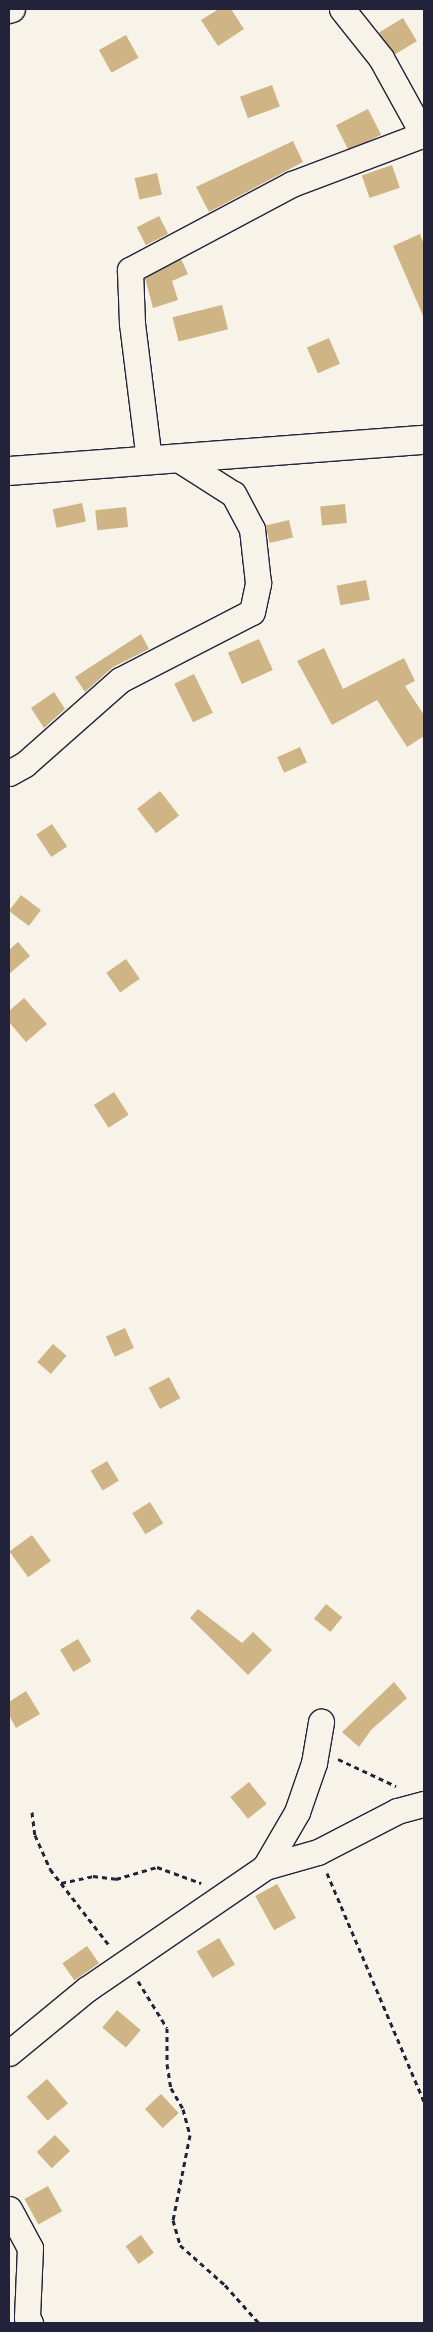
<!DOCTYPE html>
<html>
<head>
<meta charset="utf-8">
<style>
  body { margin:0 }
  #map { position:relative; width:433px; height:2332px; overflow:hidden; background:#f7f3e8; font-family:"Comic Neue",sans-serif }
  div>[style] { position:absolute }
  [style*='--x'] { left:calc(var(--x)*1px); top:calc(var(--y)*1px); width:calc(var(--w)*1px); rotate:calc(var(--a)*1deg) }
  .building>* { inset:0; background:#cfb585; transform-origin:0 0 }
  .path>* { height:3px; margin-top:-1.5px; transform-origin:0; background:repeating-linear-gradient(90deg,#22223b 0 5px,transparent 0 9px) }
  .roads { filter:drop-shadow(1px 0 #22223b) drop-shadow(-1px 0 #22223b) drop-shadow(0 1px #22223b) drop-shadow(0 -1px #22223b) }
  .street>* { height:25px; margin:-12.5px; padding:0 12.5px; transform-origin:12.5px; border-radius:12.5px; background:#f7f3e8 }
  .secondary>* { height:28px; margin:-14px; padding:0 14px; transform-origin:14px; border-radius:14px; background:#f7f3e8 }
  span { translate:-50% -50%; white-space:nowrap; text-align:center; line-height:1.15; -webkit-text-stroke:5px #f7f3e8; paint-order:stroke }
  .frame { position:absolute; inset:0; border:10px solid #22223b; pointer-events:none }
</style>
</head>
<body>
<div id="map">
  <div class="building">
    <div style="clip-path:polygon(219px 9px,231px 9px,244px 29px,218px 46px,201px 20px)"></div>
    <div style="left:403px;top:18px;width:27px;height:28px;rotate:59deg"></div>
    <div style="left:126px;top:35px;width:26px;height:31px;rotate:61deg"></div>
    <div style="left:272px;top:85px;width:23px;height:34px;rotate:70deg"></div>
    <div style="left:368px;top:109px;width:29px;height:36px;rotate:63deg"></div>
    <div style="clip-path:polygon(293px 141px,303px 162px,209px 212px,196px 187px)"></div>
    <div style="left:392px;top:165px;width:24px;height:32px;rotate:71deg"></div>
    <div style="left:157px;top:173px;width:22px;height:23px;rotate:77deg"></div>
    <div style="left:159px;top:216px;width:20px;height:25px;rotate:63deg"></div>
    <div style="clip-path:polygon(420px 234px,424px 245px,424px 318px,393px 246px)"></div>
    <div style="clip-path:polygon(181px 259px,188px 274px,172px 281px,178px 300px,153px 308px,145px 278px)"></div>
    <div style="left:222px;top:305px;width:25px;height:51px;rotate:76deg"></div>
    <div style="left:329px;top:338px;width:28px;height:24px;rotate:67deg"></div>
    <div style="left:82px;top:503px;width:19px;height:30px;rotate:78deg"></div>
    <div style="left:345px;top:504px;width:19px;height:25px;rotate:84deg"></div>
    <div style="left:126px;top:507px;width:20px;height:31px;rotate:84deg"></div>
    <div style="left:289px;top:520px;width:18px;height:24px;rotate:77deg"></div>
    <div style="left:366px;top:580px;width:20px;height:30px;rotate:79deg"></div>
    <div style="clip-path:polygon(141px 634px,149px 649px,113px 667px,85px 692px,75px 677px)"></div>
    <div style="left:259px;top:639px;width:34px;height:34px;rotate:66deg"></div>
    <div style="clip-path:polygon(324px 648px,343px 689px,404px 658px,415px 681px,405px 686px,424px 715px,424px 736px,407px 747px,377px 700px,332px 725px,297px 661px)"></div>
    <div style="left:194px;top:674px;width:43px;height:22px;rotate:64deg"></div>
    <div style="clip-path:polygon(54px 692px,65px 709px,44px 728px,31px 708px)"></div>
    <div style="left:300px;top:747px;width:17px;height:25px;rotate:66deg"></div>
    <div style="left:160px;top:791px;width:31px;height:29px;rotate:52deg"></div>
    <div style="left:52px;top:824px;width:27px;height:19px;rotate:56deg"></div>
    <div style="left:21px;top:895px;width:25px;height:20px;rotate:37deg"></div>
    <div style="clip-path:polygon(18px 942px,30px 956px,9px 974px,9px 950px)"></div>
    <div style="left:126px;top:959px;width:24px;height:24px;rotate:55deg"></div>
    <div style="clip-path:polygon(24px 998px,47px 1024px,26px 1042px,9px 1022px,9px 1011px)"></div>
    <div style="left:114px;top:1092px;width:27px;height:24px;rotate:57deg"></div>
    <div style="left:125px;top:1328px;width:22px;height:21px;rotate:66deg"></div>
    <div style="left:53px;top:1344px;width:18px;height:24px;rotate:41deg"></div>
    <div style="left:169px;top:1377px;width:24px;height:23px;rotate:62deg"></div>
    <div style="left:107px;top:1461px;width:23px;height:19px;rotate:59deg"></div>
    <div style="left:150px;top:1502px;width:25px;height:21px;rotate:58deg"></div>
    <div style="left:32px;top:1535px;width:32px;height:28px;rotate:54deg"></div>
    <div style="left:326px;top:1604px;width:21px;height:19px;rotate:39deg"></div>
    <div style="clip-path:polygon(198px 1609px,242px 1643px,253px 1632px,272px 1650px,248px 1675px,190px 1618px)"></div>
    <div style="left:78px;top:1639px;width:26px;height:21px;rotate:59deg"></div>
    <div style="clip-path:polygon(394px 1682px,407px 1698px,371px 1730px,359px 1747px,342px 1732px)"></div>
    <div style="clip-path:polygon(26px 1691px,40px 1714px,16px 1728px,9px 1715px,9px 1702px)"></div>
    <div style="left:249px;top:1782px;width:28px;height:24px;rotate:51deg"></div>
    <div style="left:277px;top:1884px;width:39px;height:25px;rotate:61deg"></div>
    <div style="left:219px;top:1938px;width:31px;height:26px;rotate:59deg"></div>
    <div style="left:87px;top:1946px;width:21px;height:30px;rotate:55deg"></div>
    <div style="left:117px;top:2010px;width:31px;height:23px;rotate:40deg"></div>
    <div style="left:47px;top:2079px;width:32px;height:27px;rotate:49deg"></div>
    <div style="left:161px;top:2094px;width:26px;height:22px;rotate:47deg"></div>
    <div style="left:55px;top:2135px;width:22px;height:25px;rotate:47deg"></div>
    <div style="left:48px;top:2186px;width:29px;height:27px;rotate:61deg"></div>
    <div style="left:141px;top:2235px;width:22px;height:19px;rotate:54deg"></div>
  </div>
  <div class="path">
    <div style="--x:338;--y:1759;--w:64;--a:25"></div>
    <div style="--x:32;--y:1812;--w:23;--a:83"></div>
    <div style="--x:35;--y:1835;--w:37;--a:66"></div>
    <div style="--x:50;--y:1869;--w:96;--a:52.2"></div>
    <div style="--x:327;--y:1873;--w:249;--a:67"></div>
    <div style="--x:61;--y:1883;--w:33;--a:-12"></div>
    <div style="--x:93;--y:1876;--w:23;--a:7"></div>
    <div style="--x:116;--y:1879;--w:43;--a:-16.3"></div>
    <div style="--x:157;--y:1867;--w:47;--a:20"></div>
    <div style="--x:138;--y:1981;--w:55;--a:58.3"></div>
    <div style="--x:167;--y:2028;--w:36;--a:90"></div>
    <div style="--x:167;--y:2064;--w:24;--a:81"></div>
    <div style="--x:171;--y:2088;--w:24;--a:60"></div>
    <div style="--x:183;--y:2109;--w:27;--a:75"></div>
    <div style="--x:190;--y:2135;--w:87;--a:101.3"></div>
    <div style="--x:173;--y:2220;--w:26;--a:74"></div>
    <div style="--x:180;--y:2245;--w:60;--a:41.6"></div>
    <div style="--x:225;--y:2285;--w:51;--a:48.2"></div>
  </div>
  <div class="roads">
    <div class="street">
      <div style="--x:342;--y:9;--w:63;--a:51.5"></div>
      <div style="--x:381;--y:58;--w:89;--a:61.1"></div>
      <div style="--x:9;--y:10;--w:3;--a:-18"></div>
      <div style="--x:149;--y:460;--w:138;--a:-97.1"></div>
      <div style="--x:132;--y:323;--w:53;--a:-92.2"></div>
      <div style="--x:130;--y:270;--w:183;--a:-28"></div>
      <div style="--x:292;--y:184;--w:141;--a:-20.7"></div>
      <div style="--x:9;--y:773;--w:18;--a:-29"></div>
      <div style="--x:25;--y:764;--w:127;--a:-41.5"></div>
      <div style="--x:120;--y:680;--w:148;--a:-27.3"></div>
      <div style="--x:252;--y:612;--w:30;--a:-78"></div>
      <div style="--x:258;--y:583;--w:54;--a:-96.3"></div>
      <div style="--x:252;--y:529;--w:40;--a:-118"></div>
      <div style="--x:233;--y:494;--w:65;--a:-147.5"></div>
      <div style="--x:265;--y:1867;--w:64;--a:-59.8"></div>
      <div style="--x:297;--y:1812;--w:52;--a:-70.9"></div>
      <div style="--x:314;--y:1763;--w:42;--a:-80.3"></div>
      <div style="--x:9;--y:2053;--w:101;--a:-39.4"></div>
      <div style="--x:87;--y:1989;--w:216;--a:-34.4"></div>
      <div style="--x:265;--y:1867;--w:55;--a:-15.8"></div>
      <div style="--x:318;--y:1852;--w:89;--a:-27.4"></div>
      <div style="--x:397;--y:1811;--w:28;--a:-15"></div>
      <div style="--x:9;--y:2209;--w:44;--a:61.7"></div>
      <div style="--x:30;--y:2248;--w:69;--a:92.5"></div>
      <div style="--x:27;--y:2317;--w:7;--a:63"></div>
    </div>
    <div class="secondary">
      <div style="--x:9;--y:471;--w:416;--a:-4.3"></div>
    </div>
  </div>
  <div class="frame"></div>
</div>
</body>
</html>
